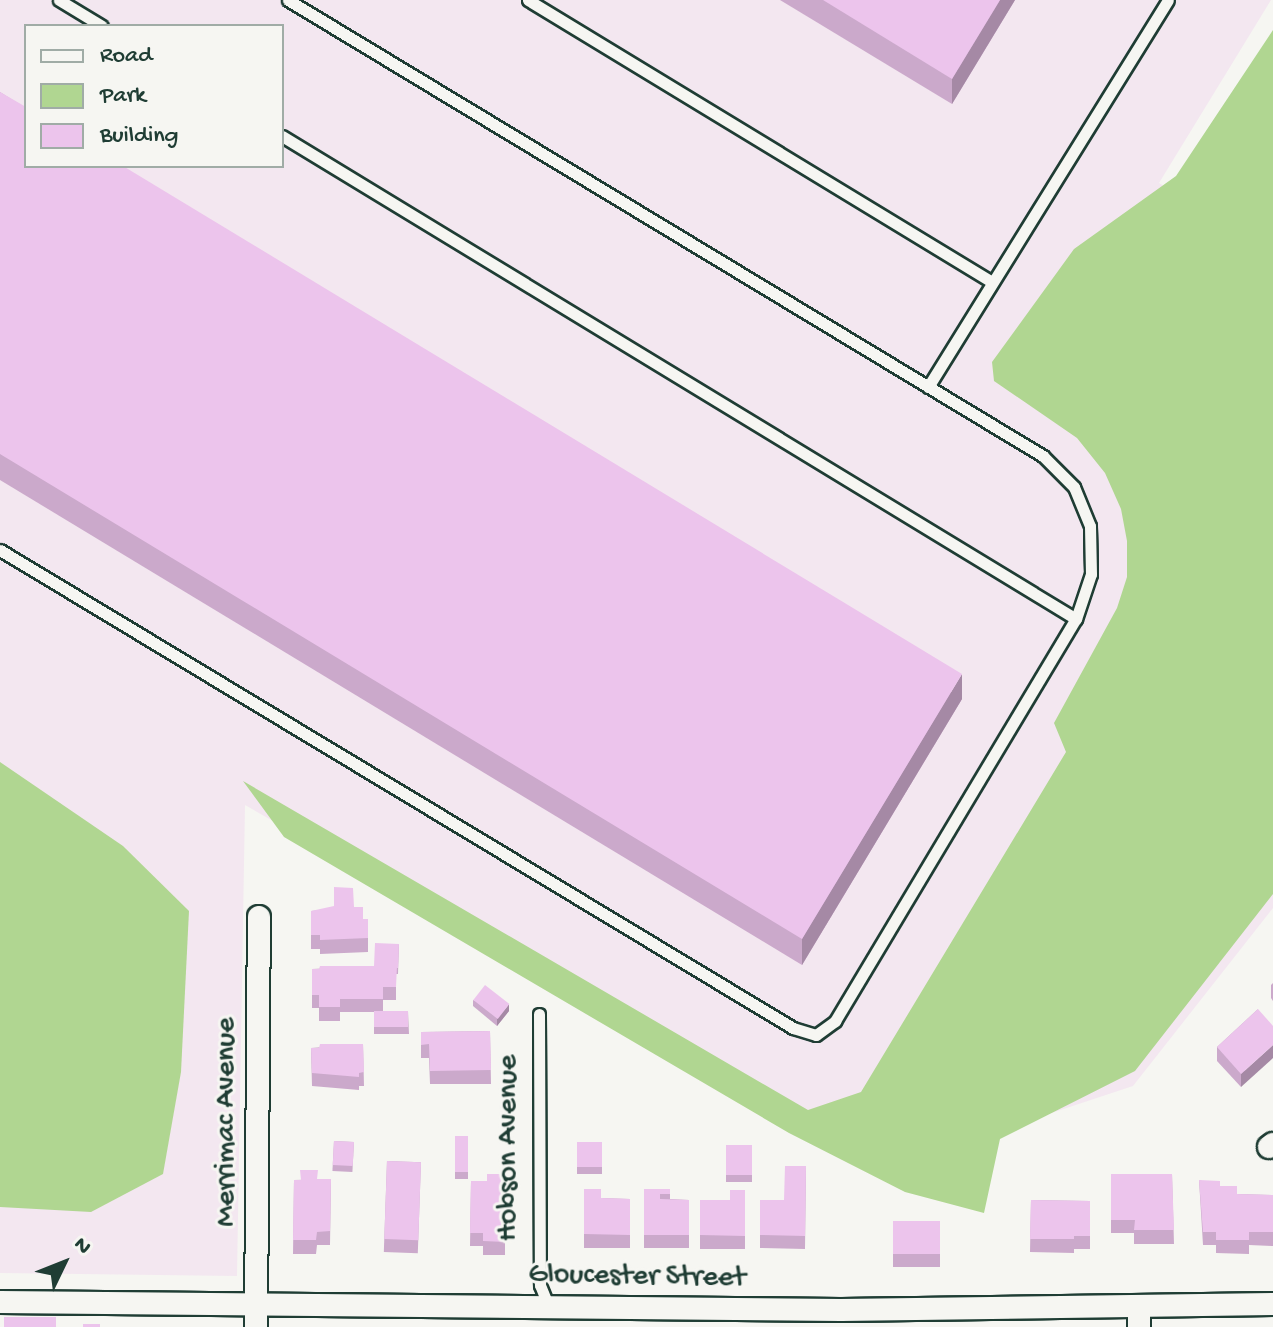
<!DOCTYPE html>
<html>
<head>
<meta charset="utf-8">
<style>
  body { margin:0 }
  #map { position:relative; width:1273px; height:1327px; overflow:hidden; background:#f6f6f2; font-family:"Gochi Hand",sans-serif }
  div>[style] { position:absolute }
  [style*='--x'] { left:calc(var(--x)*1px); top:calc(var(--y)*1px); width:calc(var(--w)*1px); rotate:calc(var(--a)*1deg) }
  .built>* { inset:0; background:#f3e7f0 }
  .green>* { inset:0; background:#b0d691 }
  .roads { filter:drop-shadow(2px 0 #1f3d34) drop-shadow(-2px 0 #1f3d34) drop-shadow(0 2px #1f3d34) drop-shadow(0 -2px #1f3d34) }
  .service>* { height:11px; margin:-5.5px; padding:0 5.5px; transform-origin:5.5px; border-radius:5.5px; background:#f6f6f2 }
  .minor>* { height:22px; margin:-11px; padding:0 11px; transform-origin:11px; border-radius:11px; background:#f6f6f2 }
  .wall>* { inset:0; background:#cba9cb; transform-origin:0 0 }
  .shaded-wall>* { inset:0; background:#a589a5 }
  .building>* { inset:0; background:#ecc4ec; transform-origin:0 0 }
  span { translate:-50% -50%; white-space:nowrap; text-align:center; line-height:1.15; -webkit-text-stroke:6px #f6f6f2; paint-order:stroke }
  .street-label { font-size:30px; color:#1f3d34 }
  .legend { position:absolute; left:24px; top:24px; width:260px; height:144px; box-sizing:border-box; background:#f6f6f2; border:2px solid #a0aca6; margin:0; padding:10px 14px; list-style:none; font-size:24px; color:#1f3d34 }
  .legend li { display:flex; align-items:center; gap:16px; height:40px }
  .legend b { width:40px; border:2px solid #a0aca6 }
  .north { position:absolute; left:24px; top:1223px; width:80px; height:80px; -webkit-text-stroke:6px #f6f6f2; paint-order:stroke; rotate:47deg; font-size:22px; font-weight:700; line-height:32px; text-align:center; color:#1f3d34 }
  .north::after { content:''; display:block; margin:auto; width:28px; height:36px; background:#1f3d34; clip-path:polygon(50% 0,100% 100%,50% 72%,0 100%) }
</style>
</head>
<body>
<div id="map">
  <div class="built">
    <div style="clip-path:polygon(evenodd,0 0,1271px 0,1159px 183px,1273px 252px,1273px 908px,1133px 1086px,883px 1169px,245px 805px,237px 1276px,0 1273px,0 0,26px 26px,282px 26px,282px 166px,26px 166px,26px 26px)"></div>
  </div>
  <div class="green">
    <div style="clip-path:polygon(1273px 30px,1273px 894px,1135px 1071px,1000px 1139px,984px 1213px,905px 1192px,789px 1133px,284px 837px,243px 781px,808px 1110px,861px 1092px,1066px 752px,1054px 723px,1117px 608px,1127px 577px,1127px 541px,1121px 509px,1105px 473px,1077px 438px,994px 381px,992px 362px,1074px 249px,1176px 176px)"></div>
    <div style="clip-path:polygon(0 762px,123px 846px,189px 911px,181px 1072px,163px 1174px,91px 1212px,0 1207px)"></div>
  </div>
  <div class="roads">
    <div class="service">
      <div style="--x:59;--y:0;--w:50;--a:31.2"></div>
      <div style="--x:528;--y:0;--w:543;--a:31.29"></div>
      <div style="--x:282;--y:136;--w:929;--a:31.31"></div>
      <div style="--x:928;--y:387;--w:455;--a:-58.2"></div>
      <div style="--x:0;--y:550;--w:926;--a:31.08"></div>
      <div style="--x:793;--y:1028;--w:24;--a:17"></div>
      <div style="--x:816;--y:1035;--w:24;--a:-36"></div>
      <div style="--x:835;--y:1021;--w:469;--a:-59.1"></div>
      <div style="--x:1076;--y:619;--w:47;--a:-71.6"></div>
      <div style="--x:1091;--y:574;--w:48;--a:-91.2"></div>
      <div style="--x:1090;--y:526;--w:42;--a:-112.3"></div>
      <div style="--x:1074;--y:487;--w:44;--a:-135"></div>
      <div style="--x:1043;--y:456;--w:882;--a:-148.87"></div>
      <div style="--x:539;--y:1014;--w:271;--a:89.8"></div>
      <div style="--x:540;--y:1285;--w:24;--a:68"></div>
    </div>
    <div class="minor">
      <div style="--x:1269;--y:1147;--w:5;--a:-37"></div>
      <div style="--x:0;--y:1302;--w:841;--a:0.55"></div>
      <div style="--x:841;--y:1310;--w:432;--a:-0.8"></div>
      <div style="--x:256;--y:1327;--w:410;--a:-89.6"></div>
      <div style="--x:1139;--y:1327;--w:20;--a:-90"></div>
    </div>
  </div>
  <div class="wall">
    <div style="clip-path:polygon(780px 0,1015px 0,952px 104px)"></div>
    <div style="clip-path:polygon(0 92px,962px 699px,802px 965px,0 480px)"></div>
    <div style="clip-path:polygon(354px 907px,363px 919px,368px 919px,368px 952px,320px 954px,320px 949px,311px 949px,311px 911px)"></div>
    <div style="clip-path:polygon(399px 944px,398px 974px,396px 974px,396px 1000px,383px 1000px,383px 1011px,408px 1011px,409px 1034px,374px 1034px,374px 1012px,340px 1012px,340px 1021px,319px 1021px,319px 1008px,312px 1008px,312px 969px,374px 966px)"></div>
    <div style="clip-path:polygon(1273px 983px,1273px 1001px,1271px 998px,1271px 985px)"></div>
    <div style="clip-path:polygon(473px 1000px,509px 1011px,497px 1026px,473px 1006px)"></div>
    <div style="clip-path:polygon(1258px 1009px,1241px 1087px,1217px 1061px,1217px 1047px)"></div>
    <div style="clip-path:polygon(490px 1031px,491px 1084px,430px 1084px,429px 1058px,421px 1058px,421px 1032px)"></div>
    <div style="clip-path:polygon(363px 1044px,364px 1086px,359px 1086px,359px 1090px,312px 1086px,311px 1048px)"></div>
    <div style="left:455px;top:1136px;width:13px;height:43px"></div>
    <div style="left:334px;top:1141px;width:20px;height:30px;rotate:3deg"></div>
    <div style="left:577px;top:1142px;width:25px;height:32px"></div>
    <div style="left:726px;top:1145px;width:26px;height:37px"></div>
    <div style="left:387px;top:1161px;width:34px;height:91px;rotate:2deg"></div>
    <div style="clip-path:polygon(806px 1166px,805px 1249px,760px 1248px,760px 1200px,784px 1200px)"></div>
    <div style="clip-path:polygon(505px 1174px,505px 1255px,483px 1255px,483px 1246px,470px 1246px,471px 1181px,487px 1181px)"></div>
    <div style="clip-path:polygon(1111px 1174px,1172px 1174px,1174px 1244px,1134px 1244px,1134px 1233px,1111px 1233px)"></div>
    <div style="clip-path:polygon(331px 1179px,330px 1245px,317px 1245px,316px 1254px,293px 1254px,294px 1180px)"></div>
    <div style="clip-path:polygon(1199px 1180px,1220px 1186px,1237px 1194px,1273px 1195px,1273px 1246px,1249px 1245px,1249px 1254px,1216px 1253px,1216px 1245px,1203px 1245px)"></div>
    <div style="clip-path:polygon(584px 1189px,601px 1198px,630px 1199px,630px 1248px,584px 1248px)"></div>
    <div style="clip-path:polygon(644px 1189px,670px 1189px,670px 1199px,689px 1200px,689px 1248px,644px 1248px)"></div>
    <div style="clip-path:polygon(745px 1190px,745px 1249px,700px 1249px,700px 1200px,730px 1200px)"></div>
    <div style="clip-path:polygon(1031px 1200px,1090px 1201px,1090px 1249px,1074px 1249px,1074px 1253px,1030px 1252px)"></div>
    <div style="left:893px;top:1221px;width:47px;height:46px"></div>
  </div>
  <div class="shaded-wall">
    <div style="clip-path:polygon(1000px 0,1015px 0,952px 104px,952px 79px)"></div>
    <div style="clip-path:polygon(962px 674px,962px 699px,802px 965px,802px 939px)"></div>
    <div style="clip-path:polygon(509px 1004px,509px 1011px,497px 1026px,497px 1019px)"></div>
    <div style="clip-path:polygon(1273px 1045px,1273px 1058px,1241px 1087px,1241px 1074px)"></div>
  </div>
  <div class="building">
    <div style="clip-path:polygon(823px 0,1000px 0,952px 79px)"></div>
    <div style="clip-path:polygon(0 92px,26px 107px,26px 166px,123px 166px,962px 674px,802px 939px,0 454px)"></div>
    <div style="clip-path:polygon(334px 887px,353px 888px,354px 907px,363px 907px,363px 919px,368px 919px,368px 938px,320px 940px,320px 935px,311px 935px,311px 911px,334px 906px)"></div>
    <div style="clip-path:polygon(375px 943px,399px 944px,398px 968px,396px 968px,397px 966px,374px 966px)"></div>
    <div style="clip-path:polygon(320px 966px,397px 966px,396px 987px,383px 987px,383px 999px,340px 999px,340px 1007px,319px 1007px,319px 995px,312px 995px,312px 969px,319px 969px)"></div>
    <div style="left:485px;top:985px;width:31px;height:19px;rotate:38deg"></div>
    <div style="clip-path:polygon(1258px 1009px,1273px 1026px,1273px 1045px,1241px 1074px,1217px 1047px)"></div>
    <div style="left:374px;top:1011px;width:34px;height:16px"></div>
    <div style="clip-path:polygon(490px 1031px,491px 1070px,430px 1071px,429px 1044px,421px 1045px,421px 1032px)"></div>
    <div style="clip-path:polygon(320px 1044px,363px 1044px,364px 1072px,359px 1073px,359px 1077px,312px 1073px,311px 1048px,319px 1048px)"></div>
    <div style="left:455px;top:1136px;width:13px;height:36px"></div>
    <div style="left:334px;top:1141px;width:20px;height:24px;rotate:3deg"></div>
    <div style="left:577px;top:1142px;width:25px;height:25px"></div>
    <div style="left:726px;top:1145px;width:26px;height:30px"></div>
    <div style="left:387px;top:1161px;width:34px;height:78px;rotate:2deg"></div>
    <div style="clip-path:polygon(785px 1166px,806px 1166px,805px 1236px,760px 1235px,760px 1200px,784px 1200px)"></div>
    <div style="clip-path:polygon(300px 1170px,318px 1170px,317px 1179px,331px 1179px,330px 1231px,317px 1232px,316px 1240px,293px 1240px,294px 1180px,301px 1180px)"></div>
    <div style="clip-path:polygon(487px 1174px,505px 1174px,505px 1242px,483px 1241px,483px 1233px,470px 1233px,471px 1181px,487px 1181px)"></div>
    <div style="clip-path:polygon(1111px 1174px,1172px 1174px,1174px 1230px,1134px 1230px,1135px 1220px,1111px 1220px)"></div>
    <div style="clip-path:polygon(1199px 1180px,1220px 1181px,1220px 1186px,1237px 1186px,1237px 1194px,1273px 1195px,1273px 1232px,1249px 1232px,1249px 1240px,1216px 1240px,1216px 1232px,1203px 1232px)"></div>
    <div style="clip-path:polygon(584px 1189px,601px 1189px,601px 1198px,630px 1199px,630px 1235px,584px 1234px)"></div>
    <div style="clip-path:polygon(644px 1189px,670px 1189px,670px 1194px,660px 1194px,660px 1199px,689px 1200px,689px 1235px,644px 1235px)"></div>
    <div style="clip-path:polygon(730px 1190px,745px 1190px,745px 1236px,700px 1235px,700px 1200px,730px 1200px)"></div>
    <div style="clip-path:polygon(1031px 1200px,1090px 1201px,1090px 1236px,1074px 1236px,1074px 1239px,1030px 1239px)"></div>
    <div style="left:893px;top:1221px;width:47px;height:33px"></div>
    <div style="left:4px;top:1317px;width:52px;height:10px"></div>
    <div style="left:83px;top:1324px;width:17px;height:3px"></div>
  </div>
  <div class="street-label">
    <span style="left:228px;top:1122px;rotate:-90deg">Merrimac Avenue</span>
    <span style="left:510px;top:1148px;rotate:-90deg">Hobson Avenue</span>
    <span style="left:637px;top:1278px;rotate:1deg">Gloucester Street</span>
  </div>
  <ul class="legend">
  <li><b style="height:10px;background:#f6f6f2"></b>Road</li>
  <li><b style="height:22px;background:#b0d691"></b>Park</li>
  <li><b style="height:22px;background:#ecc4ec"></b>Building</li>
  </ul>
  <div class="north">N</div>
</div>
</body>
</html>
